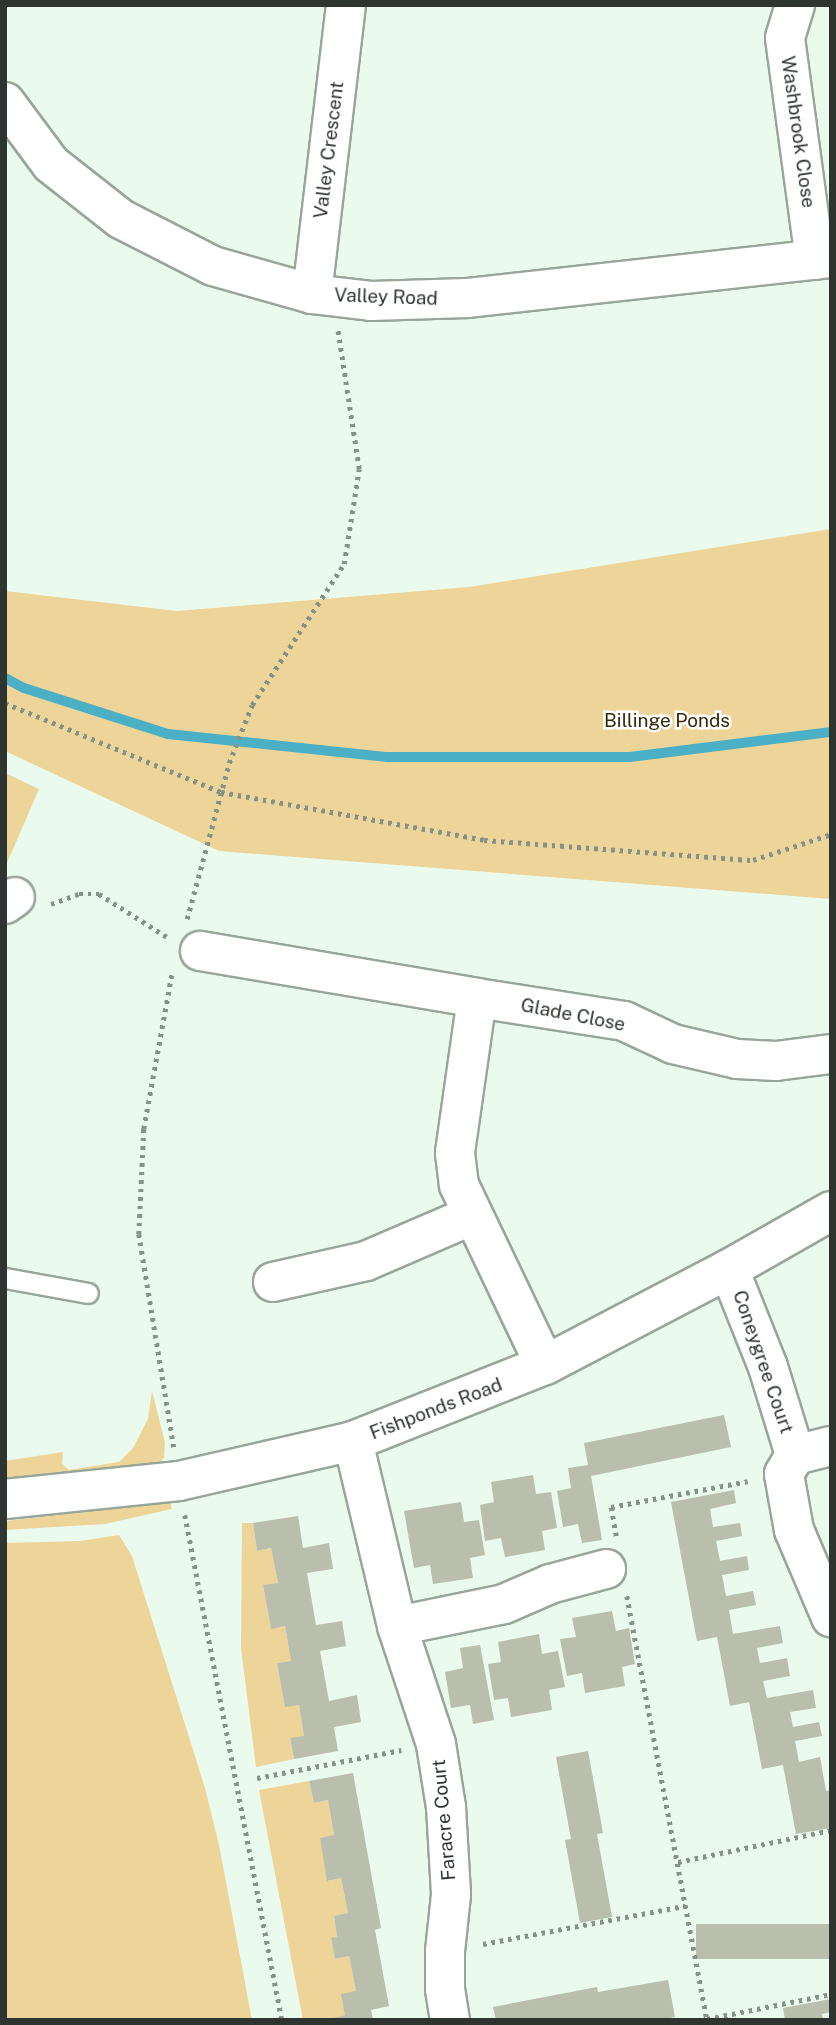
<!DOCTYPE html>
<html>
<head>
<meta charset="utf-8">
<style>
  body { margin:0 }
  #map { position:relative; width:836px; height:2025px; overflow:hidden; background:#eafaed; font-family:"Public Sans",sans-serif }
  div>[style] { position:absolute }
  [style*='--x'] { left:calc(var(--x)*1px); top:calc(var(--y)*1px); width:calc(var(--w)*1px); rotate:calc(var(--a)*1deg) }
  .green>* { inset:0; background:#edd499 }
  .stream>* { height:10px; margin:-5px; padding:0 5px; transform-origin:5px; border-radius:5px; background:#4bafc5 }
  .building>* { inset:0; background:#b9bead; transform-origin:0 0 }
  .path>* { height:4.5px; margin-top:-2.25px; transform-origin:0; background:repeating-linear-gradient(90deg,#869188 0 3.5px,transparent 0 8.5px) }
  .roads { filter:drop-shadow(2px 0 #98a69a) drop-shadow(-2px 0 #98a69a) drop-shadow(0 2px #98a69a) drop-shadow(0 -2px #98a69a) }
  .lane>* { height:19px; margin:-9.5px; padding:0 9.5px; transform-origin:9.5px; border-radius:9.5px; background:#fff }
  .street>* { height:38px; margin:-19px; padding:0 19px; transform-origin:19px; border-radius:19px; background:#fff }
  .secondary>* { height:38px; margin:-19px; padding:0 19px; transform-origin:19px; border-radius:19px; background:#fff }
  span { translate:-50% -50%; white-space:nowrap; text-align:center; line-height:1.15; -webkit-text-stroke:5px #fff; paint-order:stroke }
  .street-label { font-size:19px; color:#2e342f }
  .park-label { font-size:19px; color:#352807 }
  .frame { position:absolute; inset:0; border:7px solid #2e342f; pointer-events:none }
</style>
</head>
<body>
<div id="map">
  <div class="green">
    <div style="clip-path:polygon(831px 529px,831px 899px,219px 851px,5px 751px,5px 591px,177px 611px,469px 587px)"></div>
    <div style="clip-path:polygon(5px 773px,39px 789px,7px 863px,5px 863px)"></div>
    <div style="clip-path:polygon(152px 1391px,165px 1443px,164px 1458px,157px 1464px,5px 1481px,5px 1461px,63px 1452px,62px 1464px,69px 1470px,119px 1462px,133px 1448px,148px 1419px)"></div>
    <div style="clip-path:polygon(170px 1502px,172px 1509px,105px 1524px,5px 1530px,5px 1521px)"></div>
    <div style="clip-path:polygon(242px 1523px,253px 1523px,257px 1551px,271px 1548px,278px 1583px,263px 1586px,271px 1628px,285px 1626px,291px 1661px,277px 1663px,285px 1706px,299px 1705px,304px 1736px,290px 1739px,294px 1759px,256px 1767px,241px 1648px)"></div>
    <div style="clip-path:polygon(119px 1535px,132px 1556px,205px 1788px,219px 1845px,252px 2020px,5px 2020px,5px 1543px,80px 1541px)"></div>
    <div style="clip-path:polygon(309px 1781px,314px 1803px,328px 1800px,334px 1835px,320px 1839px,328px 1881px,341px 1878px,348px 1913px,334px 1916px,337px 1937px,331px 1939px,335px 1959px,349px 1956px,356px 1991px,345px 2015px,328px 2020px,303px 2020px,259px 1790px)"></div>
  </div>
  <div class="stream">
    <div style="--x:5;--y:678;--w:21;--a:28"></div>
    <div style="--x:24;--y:688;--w:151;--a:17.7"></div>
    <div style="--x:168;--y:734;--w:221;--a:6"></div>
    <div style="--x:388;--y:757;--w:242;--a:0"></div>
    <div style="--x:630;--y:757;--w:203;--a:-7.1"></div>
  </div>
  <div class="building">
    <div style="clip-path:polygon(724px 1415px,731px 1447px,591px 1476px,602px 1540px,582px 1543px,578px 1524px,563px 1527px,557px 1491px,571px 1488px,568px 1468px,588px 1465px,584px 1443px)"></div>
    <div style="clip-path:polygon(533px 1475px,536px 1494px,551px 1492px,557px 1528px,542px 1531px,545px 1550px,505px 1557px,501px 1538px,485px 1541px,480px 1505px,494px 1502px,491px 1482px)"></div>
    <div style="clip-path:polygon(734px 1490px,736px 1503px,710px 1509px,713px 1527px,740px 1523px,742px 1536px,716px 1541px,720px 1561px,747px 1556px,749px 1570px,722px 1575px,726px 1596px,753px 1591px,756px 1605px,729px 1610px,733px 1634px,780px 1626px,783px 1643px,757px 1648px,760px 1663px,787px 1658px,790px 1676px,763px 1681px,767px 1698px,813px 1690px,816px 1708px,790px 1712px,793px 1727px,819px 1722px,822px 1736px,795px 1741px,799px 1762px,820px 1757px,826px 1791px,831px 1790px,831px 1828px,796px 1834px,783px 1765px,762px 1769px,749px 1702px,730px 1706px,717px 1637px,697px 1641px,671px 1502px)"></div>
    <div style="clip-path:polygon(461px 1502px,464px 1522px,479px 1520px,485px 1555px,470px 1558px,473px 1578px,433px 1584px,430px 1565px,414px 1568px,404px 1511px)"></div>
    <div style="clip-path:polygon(298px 1516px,303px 1548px,329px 1543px,333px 1569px,307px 1573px,316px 1625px,342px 1621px,346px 1646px,320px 1651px,329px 1701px,357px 1695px,361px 1722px,334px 1727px,338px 1751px,294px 1759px,290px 1738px,304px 1736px,299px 1705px,285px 1707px,277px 1663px,291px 1661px,285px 1626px,271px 1629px,263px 1585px,278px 1583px,271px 1548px,257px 1551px,253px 1523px)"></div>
    <div style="clip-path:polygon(612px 1611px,616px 1631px,629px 1628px,635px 1664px,622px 1667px,625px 1686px,585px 1693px,582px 1673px,567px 1676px,560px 1639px,576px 1637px,572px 1618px)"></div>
    <div style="clip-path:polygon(539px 1634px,542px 1654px,558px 1651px,565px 1687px,549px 1690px,552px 1710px,511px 1717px,508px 1698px,494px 1700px,488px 1664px,501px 1662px,498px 1642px)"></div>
    <div style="clip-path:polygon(480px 1645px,494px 1720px,473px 1724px,470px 1705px,451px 1708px,445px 1672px,463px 1668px,460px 1648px)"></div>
    <div style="clip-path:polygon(588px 1751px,603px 1833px,597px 1834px,612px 1917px,580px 1923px,565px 1840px,571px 1839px,556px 1757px)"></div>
    <div style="clip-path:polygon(353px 1773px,381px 1928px,375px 1930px,389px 2006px,371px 2010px,373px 2020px,326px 2020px,345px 2015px,341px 1994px,356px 1991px,349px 1956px,335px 1959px,331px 1938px,337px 1937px,334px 1916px,348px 1913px,341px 1878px,327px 1881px,320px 1838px,334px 1835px,328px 1800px,314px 1803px,309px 1781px)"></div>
    <div style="left:831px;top:1924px;width:35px;height:135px;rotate:90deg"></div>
    <div style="clip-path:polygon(668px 1980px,675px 2017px,659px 2020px,496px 2020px,493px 2007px,597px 1987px,598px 1992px)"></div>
    <div style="clip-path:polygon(831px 1999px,831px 2012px,822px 2014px,823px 2020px,785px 2020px,783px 2008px)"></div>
  </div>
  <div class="path">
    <div style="--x:5;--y:703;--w:234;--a:22.4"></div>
    <div style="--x:221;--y:792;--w:267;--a:10.3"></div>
    <div style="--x:484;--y:840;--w:270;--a:4.3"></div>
    <div style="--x:753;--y:860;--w:82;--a:-18.4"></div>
    <div style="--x:51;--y:904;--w:30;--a:-20"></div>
    <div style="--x:79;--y:894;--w:20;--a:0"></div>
    <div style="--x:99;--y:894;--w:80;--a:32.3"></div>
    <div style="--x:187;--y:919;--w:162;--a:-74.9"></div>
    <div style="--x:229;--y:763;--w:62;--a:-68.4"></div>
    <div style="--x:252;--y:705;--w:168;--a:-56.9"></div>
    <div style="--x:344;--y:564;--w:96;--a:-81"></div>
    <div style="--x:359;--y:469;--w:140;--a:-98.7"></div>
    <div style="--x:172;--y:975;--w:157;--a:100.3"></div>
    <div style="--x:144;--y:1129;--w:105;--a:92.7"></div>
    <div style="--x:139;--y:1234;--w:216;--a:80.7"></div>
    <div style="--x:185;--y:1515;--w:514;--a:79.13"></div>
    <div style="--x:616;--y:1536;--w:29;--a:-100"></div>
    <div style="--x:611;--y:1507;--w:139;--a:-10.7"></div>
    <div style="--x:627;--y:1596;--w:431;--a:79.3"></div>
    <div style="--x:257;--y:1778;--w:147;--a:-11"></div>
    <div style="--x:678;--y:1862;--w:156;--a:-11.8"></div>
    <div style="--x:483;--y:1944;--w:206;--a:-10.7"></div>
    <div style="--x:707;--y:2019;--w:126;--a:-11.4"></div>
  </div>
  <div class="roads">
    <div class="lane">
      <div style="--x:5;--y:1278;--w:84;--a:10.2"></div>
    </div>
    <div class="street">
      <div style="--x:795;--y:5;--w:34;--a:107"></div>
      <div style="--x:785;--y:38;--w:224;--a:82.3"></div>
      <div style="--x:5;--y:102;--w:77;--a:53.4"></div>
      <div style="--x:51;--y:164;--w:89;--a:38.2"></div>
      <div style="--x:121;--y:219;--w:103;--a:27.1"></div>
      <div style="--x:213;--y:266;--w:103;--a:15.8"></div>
      <div style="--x:312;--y:294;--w:59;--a:6.8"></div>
      <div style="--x:371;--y:301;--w:96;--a:-1.8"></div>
      <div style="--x:467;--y:298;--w:366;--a:-6.3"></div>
      <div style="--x:312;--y:294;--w:291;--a:-83.3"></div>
      <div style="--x:5;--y:904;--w:12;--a:-35"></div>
      <div style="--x:200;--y:951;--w:281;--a:9.6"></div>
      <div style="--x:477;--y:998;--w:157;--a:98.1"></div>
      <div style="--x:455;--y:1153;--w:32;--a:83"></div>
      <div style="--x:459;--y:1185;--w:199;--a:64.5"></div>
      <div style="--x:477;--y:998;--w:149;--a:8.9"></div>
      <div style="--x:624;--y:1021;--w:54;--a:25.1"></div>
      <div style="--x:673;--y:1044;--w:66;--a:13.2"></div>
      <div style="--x:737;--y:1059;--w:39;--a:3"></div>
      <div style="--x:776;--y:1061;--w:55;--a:-7.3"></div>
      <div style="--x:729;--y:1269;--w:105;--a:68.3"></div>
      <div style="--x:768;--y:1367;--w:92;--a:72.9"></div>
      <div style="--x:795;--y:1455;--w:22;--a:120"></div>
      <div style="--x:784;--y:1474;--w:57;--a:79.9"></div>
      <div style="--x:794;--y:1530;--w:95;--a:67"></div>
      <div style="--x:273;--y:1282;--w:95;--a:-12.7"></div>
      <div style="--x:366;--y:1261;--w:116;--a:-23.3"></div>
      <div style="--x:353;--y:1441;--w:190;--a:76.6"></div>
      <div style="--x:397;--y:1626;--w:124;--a:71.7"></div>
      <div style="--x:436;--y:1744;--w:64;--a:81"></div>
      <div style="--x:446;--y:1807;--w:88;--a:86.7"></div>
      <div style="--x:451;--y:1895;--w:56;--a:96.1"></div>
      <div style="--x:445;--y:1951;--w:38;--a:90"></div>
      <div style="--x:445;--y:1989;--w:31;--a:81"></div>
      <div style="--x:795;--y:1455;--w:37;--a:-14"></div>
      <div style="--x:397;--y:1626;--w:109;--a:-11.6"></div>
      <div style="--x:504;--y:1604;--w:50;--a:-23.5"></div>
      <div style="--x:550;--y:1584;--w:58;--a:-15"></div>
    </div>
    <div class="secondary">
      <div style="--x:5;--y:1499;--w:175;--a:-5.9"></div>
      <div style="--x:179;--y:1481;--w:179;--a:-12.9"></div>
      <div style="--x:353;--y:1441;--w:206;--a:-21.6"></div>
      <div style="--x:545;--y:1365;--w:208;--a:-27.6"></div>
      <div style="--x:729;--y:1269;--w:117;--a:-29.6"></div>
    </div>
  </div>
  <div class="street-label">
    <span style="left:798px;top:132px;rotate:82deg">Washbrook Close</span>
    <span style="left:329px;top:150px;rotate:-83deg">Valley Crescent</span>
    <span style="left:386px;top:297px;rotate:2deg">Valley Road</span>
    <span style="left:573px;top:1015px;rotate:11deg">Glade Close</span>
    <span style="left:763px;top:1362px;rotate:71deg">Coneygree Court</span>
    <span style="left:436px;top:1409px;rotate:-21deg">Fishponds Road</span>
    <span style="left:444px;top:1820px;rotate:-95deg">Faracre Court</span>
  </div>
  <div class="park-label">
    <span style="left:667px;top:721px">Billinge Ponds</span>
  </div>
  <div class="frame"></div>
</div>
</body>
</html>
